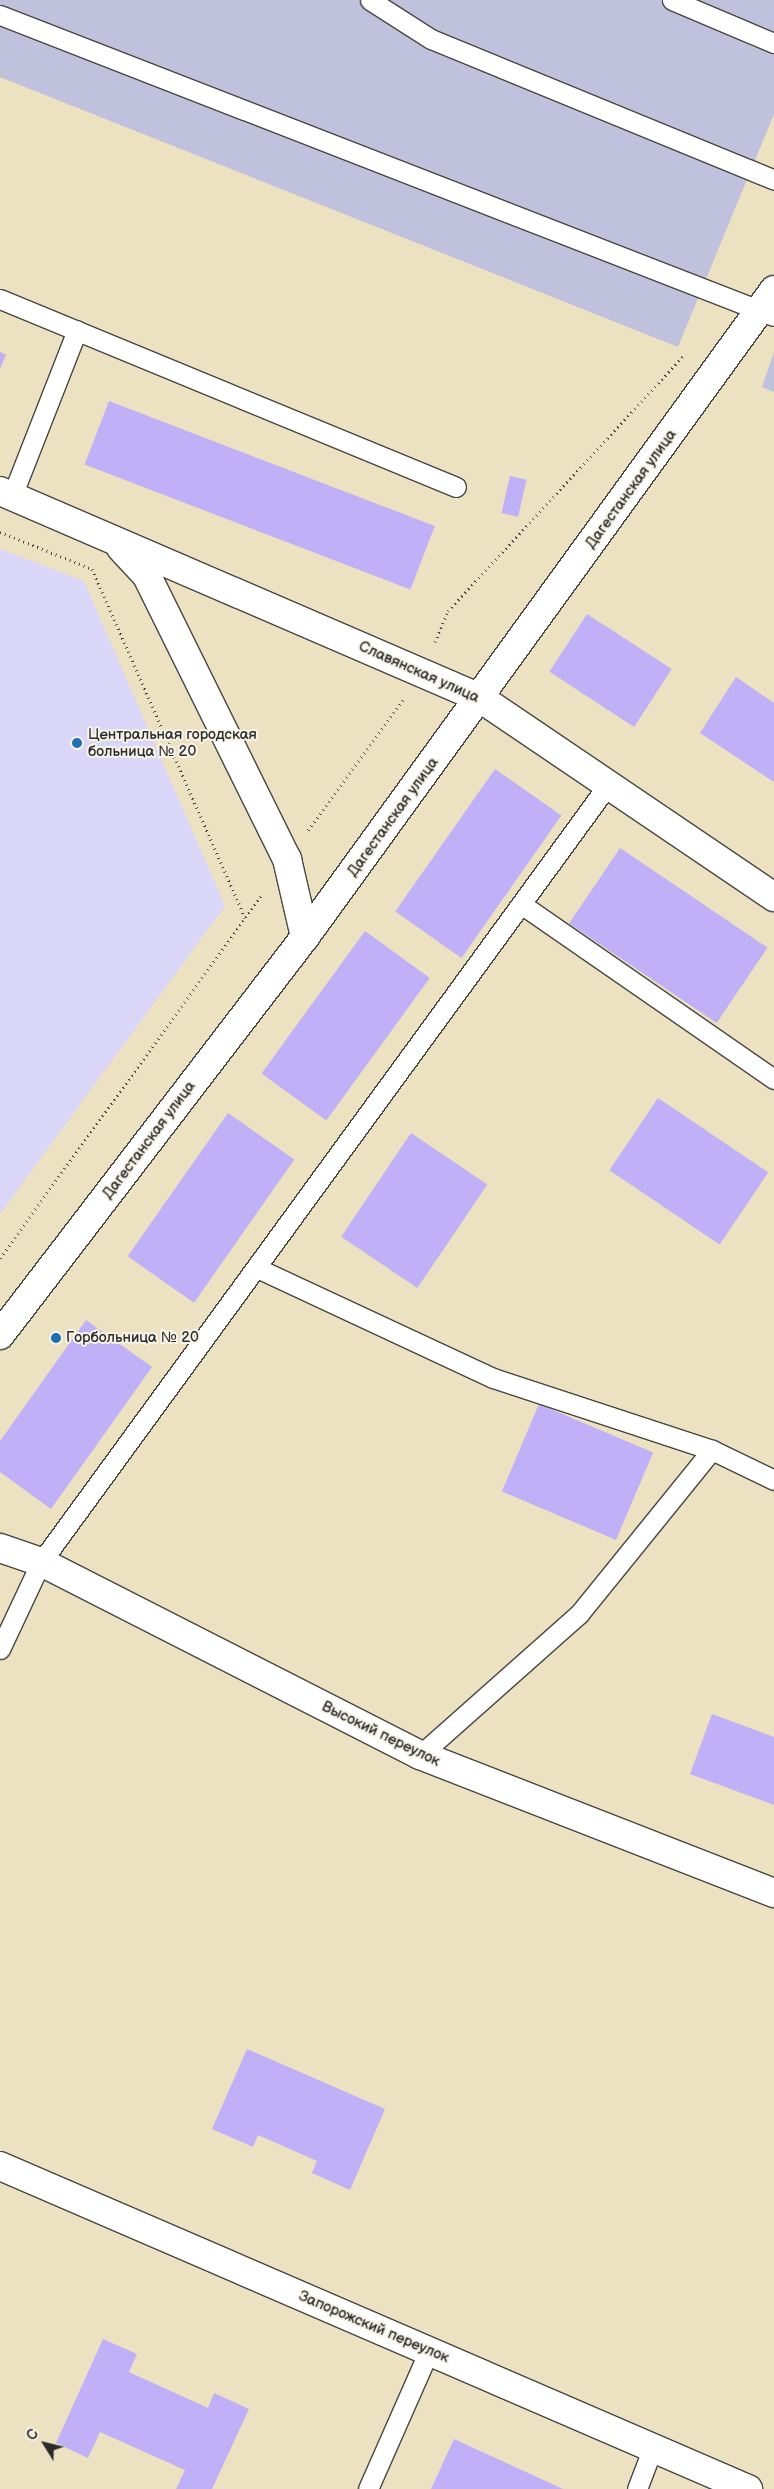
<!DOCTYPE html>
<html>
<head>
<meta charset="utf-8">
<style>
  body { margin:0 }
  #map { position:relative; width:774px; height:2489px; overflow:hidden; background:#ece1c1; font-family:"Balsamiq Sans",sans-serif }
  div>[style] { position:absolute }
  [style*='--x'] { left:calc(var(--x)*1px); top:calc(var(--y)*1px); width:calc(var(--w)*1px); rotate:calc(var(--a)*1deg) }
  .built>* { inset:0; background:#dad6f7 }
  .industrial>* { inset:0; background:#c0c2dd }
  .building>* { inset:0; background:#c0b0f7; transform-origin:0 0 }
  .path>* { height:3px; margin-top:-1.5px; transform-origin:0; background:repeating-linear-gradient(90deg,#484642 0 1px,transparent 0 5px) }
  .roads { filter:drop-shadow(1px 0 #484642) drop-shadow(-1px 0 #484642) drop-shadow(0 1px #484642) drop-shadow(0 -1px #484642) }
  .service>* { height:19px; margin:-9.5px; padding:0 9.5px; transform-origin:9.5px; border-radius:9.5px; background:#fff }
  .minor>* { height:28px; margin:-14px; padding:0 14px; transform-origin:14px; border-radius:14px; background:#fff }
  .dots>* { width:14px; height:14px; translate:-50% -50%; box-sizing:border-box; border:2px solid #f7f3e8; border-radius:50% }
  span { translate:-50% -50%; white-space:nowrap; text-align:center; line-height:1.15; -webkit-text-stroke:4px #f7f3e8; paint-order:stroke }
  .street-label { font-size:15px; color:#2b2b2b }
  .poi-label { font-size:15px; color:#2b2b2b }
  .left { translate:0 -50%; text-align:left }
  .north { position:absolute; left:20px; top:2419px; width:50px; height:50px; -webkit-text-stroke:4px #f7f3e8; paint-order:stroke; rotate:306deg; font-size:14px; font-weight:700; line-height:20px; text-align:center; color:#2b2b2b }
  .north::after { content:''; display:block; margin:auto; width:18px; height:22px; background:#2b2b2b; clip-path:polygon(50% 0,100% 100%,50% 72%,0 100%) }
</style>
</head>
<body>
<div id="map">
  <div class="built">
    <div style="clip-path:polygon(0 549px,84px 581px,225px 906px,0 1214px)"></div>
  </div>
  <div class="industrial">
    <div style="clip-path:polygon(0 0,774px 0,774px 114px,678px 347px,0 77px)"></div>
    <div style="clip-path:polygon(774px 352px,774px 392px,762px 387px)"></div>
  </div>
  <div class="building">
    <div style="clip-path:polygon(0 352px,6px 355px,0 369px)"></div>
    <div style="left:109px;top:401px;width:349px;height:68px;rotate:21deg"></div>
    <div style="left:510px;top:476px;width:17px;height:38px;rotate:13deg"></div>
    <div style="left:587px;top:614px;width:101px;height:69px;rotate:33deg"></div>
    <div style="clip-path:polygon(736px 677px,774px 703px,774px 782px,700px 733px)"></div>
    <div style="left:495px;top:769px;width:81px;height:174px;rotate:35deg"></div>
    <div style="left:620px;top:848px;width:178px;height:91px;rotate:34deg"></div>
    <div style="left:365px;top:931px;width:80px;height:176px;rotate:36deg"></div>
    <div style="left:658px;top:1098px;width:133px;height:87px;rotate:34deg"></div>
    <div style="left:228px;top:1113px;width:81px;height:175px;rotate:35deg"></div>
    <div style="left:411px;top:1133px;width:92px;height:125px;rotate:34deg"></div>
    <div style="clip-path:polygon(86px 1320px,152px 1367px,51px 1509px,0 1472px,0 1441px)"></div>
    <div style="left:539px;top:1404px;width:124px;height:95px;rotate:23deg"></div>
    <div style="clip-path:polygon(712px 1714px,774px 1737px,774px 1805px,690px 1774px)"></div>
    <div style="clip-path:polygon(247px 2049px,385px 2109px,350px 2190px,312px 2173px,317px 2161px,258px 2135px,253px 2147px,212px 2129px)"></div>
    <div style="clip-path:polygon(103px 2339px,137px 2354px,129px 2372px,208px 2408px,214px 2393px,249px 2409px,212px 2489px,176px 2489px,185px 2470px,100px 2432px,88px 2458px,56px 2443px)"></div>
    <div style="clip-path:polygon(454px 2439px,563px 2489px,431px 2489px)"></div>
  </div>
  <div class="path">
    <div style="--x:0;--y:532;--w:99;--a:21.9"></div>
    <div style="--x:92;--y:569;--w:381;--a:66.3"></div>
    <div style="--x:435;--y:642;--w:34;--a:-67"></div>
    <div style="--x:448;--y:611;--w:350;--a:-47.3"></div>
    <div style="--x:308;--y:830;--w:161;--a:-53.8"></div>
    <div style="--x:0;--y:1258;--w:446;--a:-54.2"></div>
  </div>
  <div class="roads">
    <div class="service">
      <div style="--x:370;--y:0;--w:72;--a:32.6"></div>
      <div style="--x:431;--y:39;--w:371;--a:22.3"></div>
      <div style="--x:672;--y:0;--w:111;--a:22.9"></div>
      <div style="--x:0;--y:15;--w:830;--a:21.25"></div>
      <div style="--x:0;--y:299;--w:493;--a:22.4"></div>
      <div style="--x:12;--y:496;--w:178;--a:-68.6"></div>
      <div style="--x:524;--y:906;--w:304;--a:34.7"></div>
      <div style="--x:257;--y:1268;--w:260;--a:25"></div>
      <div style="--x:493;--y:1378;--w:231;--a:18.2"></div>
      <div style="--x:712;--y:1450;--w:69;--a:25.8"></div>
      <div style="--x:0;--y:1649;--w:96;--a:-64.8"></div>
      <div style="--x:41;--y:1562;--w:960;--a:-53.89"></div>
      <div style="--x:420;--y:1755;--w:213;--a:-41.6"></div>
      <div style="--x:579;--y:1614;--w:211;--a:-51"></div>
      <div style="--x:368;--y:2489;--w:151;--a:-66.2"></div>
      <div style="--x:637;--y:2489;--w:45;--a:-69.1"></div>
    </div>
    <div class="minor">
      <div style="--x:0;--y:491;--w:523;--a:23.33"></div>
      <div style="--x:480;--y:698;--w:355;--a:34.1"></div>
      <div style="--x:121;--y:548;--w:38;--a:47"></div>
      <div style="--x:147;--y:576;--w:316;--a:63.7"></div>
      <div style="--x:287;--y:859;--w:80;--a:77"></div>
      <div style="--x:0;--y:1335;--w:501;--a:-52.54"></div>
      <div style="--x:305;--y:937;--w:799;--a:-54.06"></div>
      <div style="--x:0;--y:1548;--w:43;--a:18.9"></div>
      <div style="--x:41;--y:1562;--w:425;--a:27"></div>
      <div style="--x:420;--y:1755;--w:380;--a:21.3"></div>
      <div style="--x:0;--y:2166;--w:815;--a:23.36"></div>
    </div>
  </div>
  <div class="dots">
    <div style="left:77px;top:743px;background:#1f6fb2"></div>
    <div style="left:56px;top:1338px;background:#1f6fb2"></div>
  </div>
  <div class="street-label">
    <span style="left:631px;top:489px;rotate:-54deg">Дагестанская улица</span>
    <span style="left:419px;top:672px;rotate:24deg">Славянская улица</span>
    <span style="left:393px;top:817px;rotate:-54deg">Дагестанская улица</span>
    <span style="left:149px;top:1140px;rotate:-53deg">Дагестанская улица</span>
    <span style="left:381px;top:1734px;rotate:26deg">Высокий переулок</span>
    <span style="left:374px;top:2327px;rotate:23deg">Запорожский переулок</span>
  </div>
  <div class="poi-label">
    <span class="left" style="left:88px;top:743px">Центральная городская<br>больница № 20</span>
    <span class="left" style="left:66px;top:1338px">Горбольница № 20</span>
  </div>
  <div class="north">С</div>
</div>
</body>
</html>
